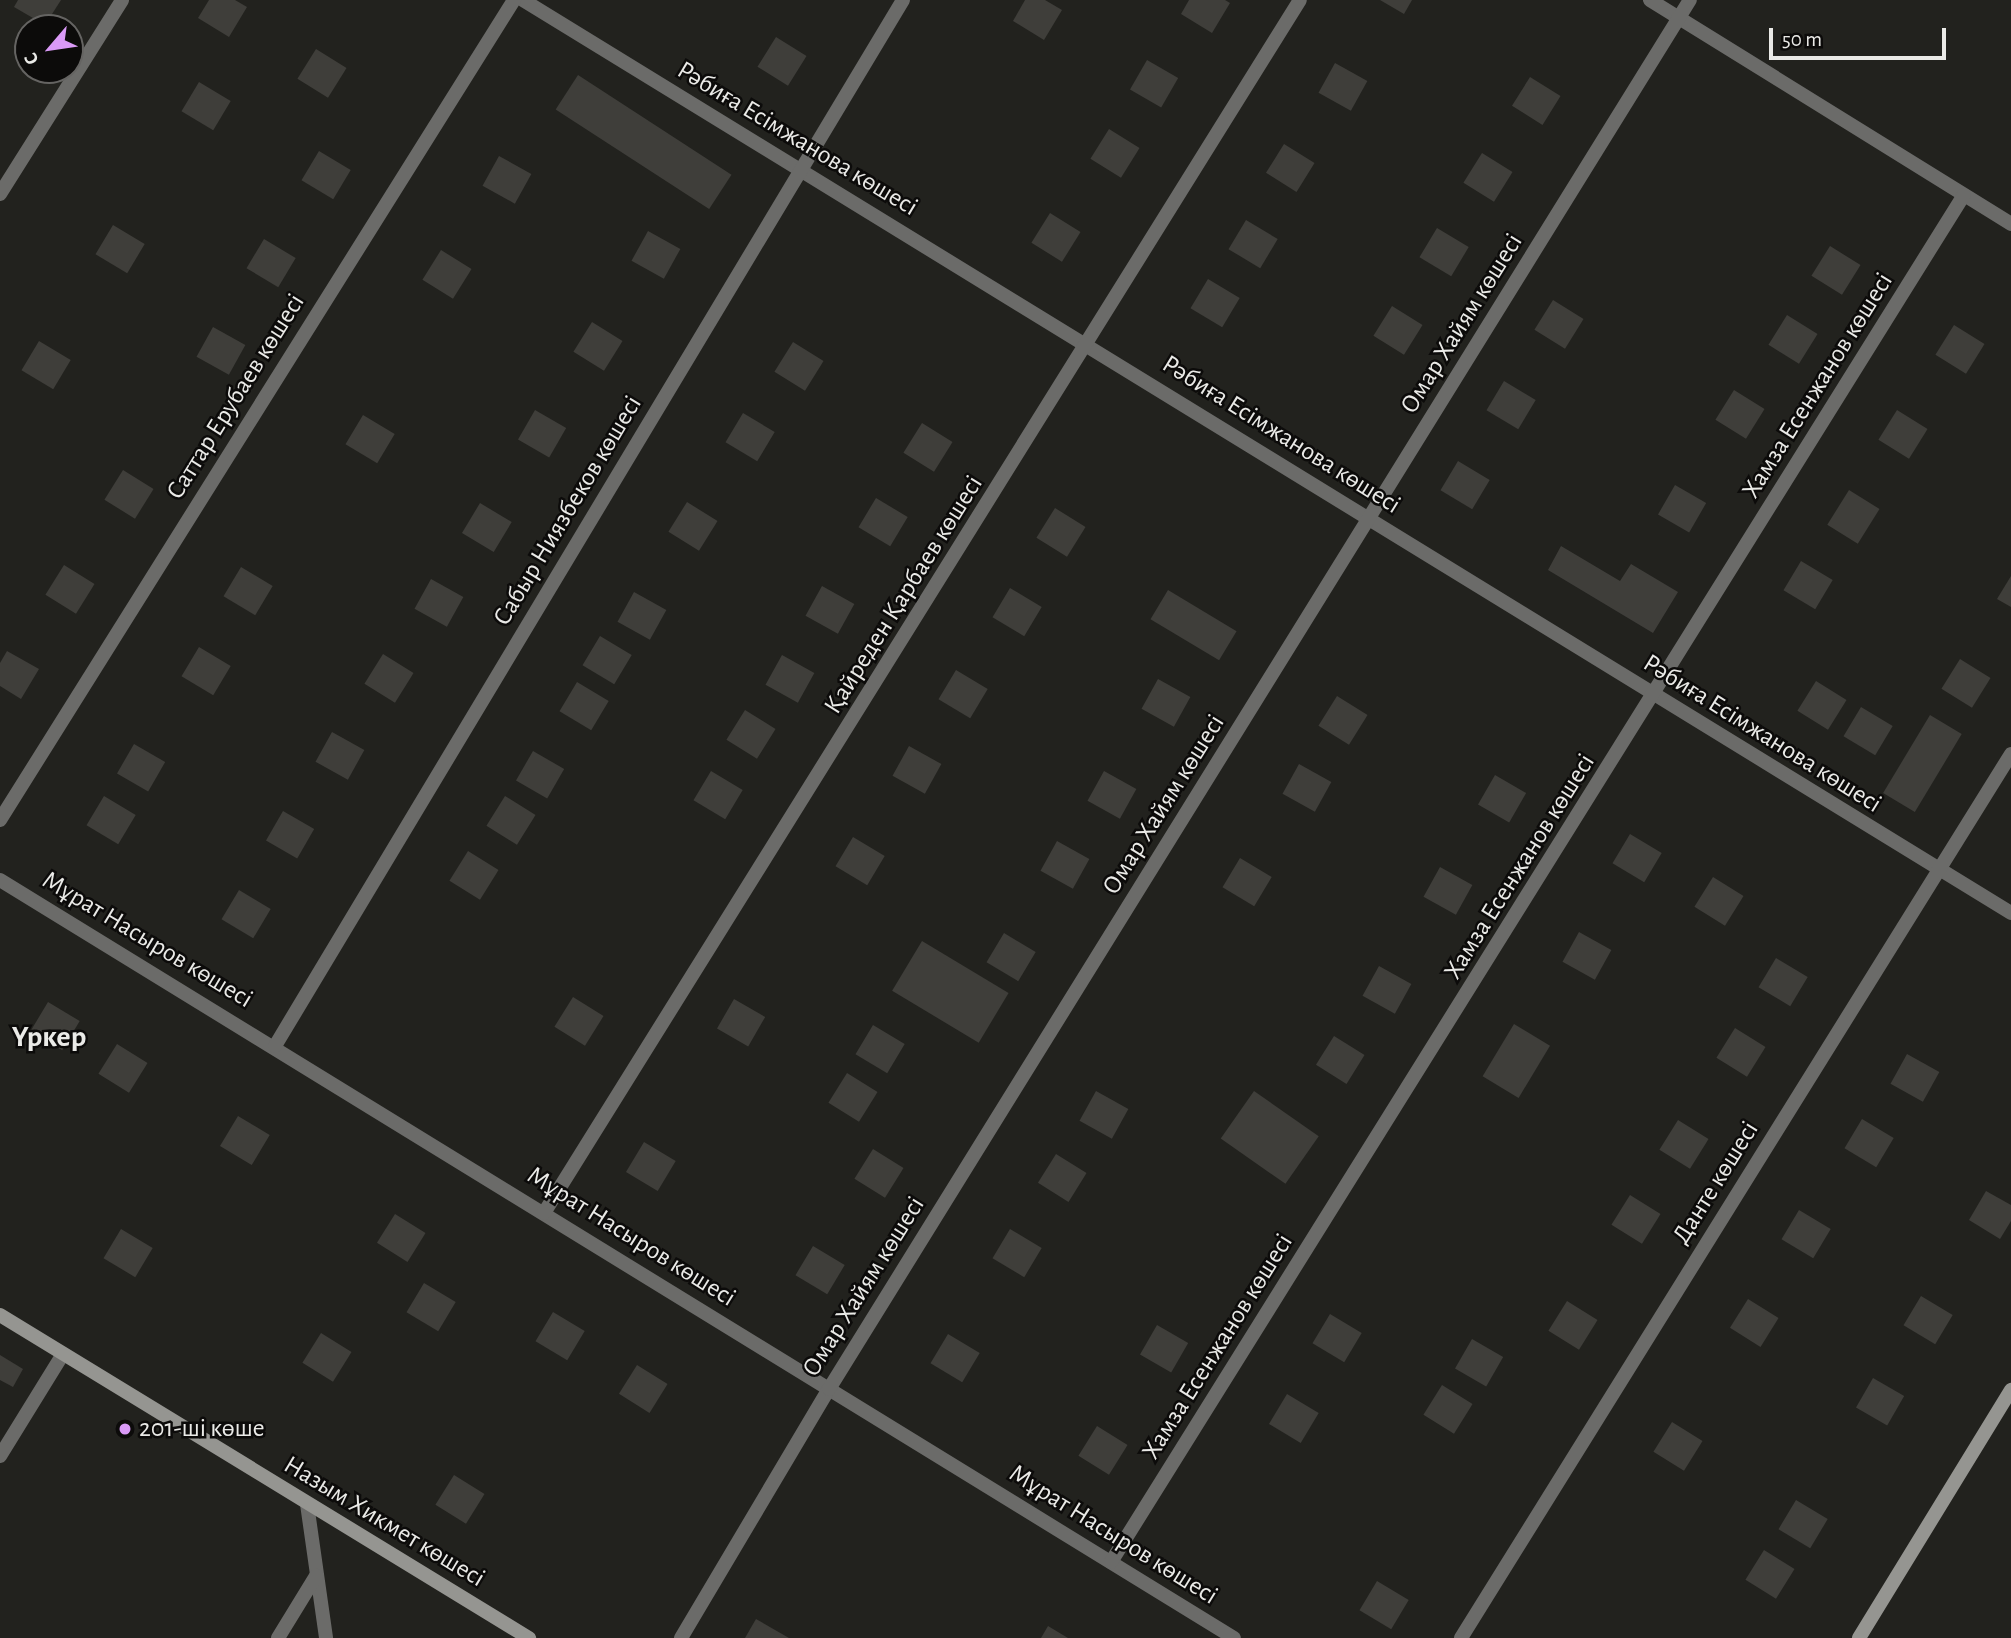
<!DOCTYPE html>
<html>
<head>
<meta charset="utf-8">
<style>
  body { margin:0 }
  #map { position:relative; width:2011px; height:1638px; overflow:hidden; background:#22221e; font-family:"Alegreya Sans",sans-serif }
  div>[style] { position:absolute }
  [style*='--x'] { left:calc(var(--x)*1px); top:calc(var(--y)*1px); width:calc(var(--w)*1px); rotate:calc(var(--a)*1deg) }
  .building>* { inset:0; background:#3f3e3a; transform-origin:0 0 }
  .street>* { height:14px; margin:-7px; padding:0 7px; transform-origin:7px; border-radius:7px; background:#6b6b69 }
  .secondary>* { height:14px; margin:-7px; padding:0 7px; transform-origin:7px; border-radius:7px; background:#959591 }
  .dots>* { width:19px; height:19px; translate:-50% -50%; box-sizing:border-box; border:4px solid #0c0b0a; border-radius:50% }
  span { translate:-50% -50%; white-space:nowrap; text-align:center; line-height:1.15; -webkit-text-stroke:5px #0c0b0a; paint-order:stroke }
  .street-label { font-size:26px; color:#eaeae7 }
  .poi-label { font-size:26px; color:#eaeae7 }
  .left { translate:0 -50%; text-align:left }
  .quarter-label { font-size:30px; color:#eaeae7; font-weight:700 }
  .north { position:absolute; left:14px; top:14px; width:70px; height:70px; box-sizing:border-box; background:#0c0b0a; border:2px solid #656462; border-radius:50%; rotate:241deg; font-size:19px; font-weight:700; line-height:28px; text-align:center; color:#eaeae7 }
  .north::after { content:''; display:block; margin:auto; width:24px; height:32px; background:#da9af7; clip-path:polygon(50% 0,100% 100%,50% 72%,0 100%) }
  .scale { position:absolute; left:1769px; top:28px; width:177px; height:32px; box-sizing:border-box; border:4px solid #eaeae7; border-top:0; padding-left:9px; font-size:21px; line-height:24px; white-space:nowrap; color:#eaeae7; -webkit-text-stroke:5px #0c0b0a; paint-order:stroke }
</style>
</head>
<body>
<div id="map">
  <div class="building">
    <div style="clip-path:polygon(18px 0,61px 0,45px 25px,14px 7px)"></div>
    <div style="clip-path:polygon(209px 0,235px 0,247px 7px,229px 37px,198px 18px)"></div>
    <div style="clip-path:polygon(1025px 0,1045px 0,1062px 10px,1044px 40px,1013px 21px)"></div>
    <div style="clip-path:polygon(1189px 0,1225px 0,1230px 3px,1212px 33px,1181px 14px)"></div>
    <div style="clip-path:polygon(1380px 0,1412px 0,1404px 14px)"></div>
    <div style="left:776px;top:37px;width:36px;height:35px;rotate:32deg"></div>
    <div style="left:316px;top:49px;width:36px;height:35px;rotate:32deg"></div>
    <div style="left:1147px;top:60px;width:36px;height:34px;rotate:30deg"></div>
    <div style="left:1335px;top:63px;width:37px;height:34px;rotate:29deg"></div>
    <div style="left:578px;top:75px;width:183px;height:41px;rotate:33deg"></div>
    <div style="left:1530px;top:77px;width:36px;height:34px;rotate:32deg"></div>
    <div style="left:199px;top:82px;width:37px;height:34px;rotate:31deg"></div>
    <div style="left:1109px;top:129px;width:36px;height:35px;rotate:32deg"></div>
    <div style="left:1284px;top:144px;width:36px;height:34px;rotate:32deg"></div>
    <div style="left:319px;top:151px;width:37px;height:34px;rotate:31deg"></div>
    <div style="left:1482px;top:153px;width:36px;height:35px;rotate:32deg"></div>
    <div style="left:499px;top:156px;width:37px;height:34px;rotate:29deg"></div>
    <div style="left:1050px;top:213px;width:36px;height:35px;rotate:32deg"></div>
    <div style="left:1246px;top:220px;width:37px;height:34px;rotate:31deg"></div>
    <div style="left:113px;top:225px;width:37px;height:34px;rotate:31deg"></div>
    <div style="left:1437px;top:228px;width:37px;height:34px;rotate:31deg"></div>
    <div style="left:648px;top:231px;width:37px;height:34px;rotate:29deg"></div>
    <div style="left:264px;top:239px;width:37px;height:34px;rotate:31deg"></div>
    <div style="left:1830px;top:246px;width:36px;height:35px;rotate:32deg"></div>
    <div style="left:441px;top:250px;width:36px;height:35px;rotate:32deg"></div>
    <div style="left:1208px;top:279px;width:37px;height:34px;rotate:31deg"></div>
    <div style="left:1553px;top:300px;width:36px;height:35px;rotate:32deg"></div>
    <div style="left:1392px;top:306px;width:36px;height:35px;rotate:32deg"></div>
    <div style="left:1787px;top:315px;width:36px;height:35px;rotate:32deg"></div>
    <div style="left:592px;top:322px;width:36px;height:35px;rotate:32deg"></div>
    <div style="left:1954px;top:325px;width:36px;height:35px;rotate:32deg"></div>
    <div style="left:213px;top:327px;width:37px;height:34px;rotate:29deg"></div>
    <div style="left:39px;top:341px;width:37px;height:34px;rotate:31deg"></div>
    <div style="left:793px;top:342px;width:36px;height:35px;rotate:32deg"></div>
    <div style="left:1504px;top:381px;width:37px;height:34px;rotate:31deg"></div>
    <div style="left:1734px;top:390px;width:36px;height:35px;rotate:32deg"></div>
    <div style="left:535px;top:410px;width:36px;height:34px;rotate:30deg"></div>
    <div style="left:1897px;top:410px;width:36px;height:35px;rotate:32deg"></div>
    <div style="left:743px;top:413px;width:37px;height:34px;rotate:31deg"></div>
    <div style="left:363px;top:415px;width:37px;height:34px;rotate:31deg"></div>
    <div style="left:922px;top:423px;width:36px;height:35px;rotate:32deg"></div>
    <div style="left:1458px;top:461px;width:37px;height:34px;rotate:31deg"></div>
    <div style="left:123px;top:470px;width:36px;height:35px;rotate:32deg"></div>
    <div style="left:1675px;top:485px;width:36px;height:34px;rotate:30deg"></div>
    <div style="left:1849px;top:490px;width:36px;height:41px;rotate:32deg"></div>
    <div style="left:876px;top:498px;width:37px;height:34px;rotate:31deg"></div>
    <div style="left:687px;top:502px;width:36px;height:35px;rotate:32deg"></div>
    <div style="left:480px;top:503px;width:37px;height:35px;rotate:31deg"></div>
    <div style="left:1055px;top:508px;width:36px;height:35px;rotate:32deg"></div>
    <div style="clip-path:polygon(1561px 546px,1620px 581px,1631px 564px,1678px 592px,1653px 633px,1548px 570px)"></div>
    <div style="left:1801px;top:561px;width:37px;height:34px;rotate:31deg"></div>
    <div style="left:64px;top:565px;width:36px;height:35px;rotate:32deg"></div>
    <div style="left:241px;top:567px;width:37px;height:34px;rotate:31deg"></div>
    <div style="clip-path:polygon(2011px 576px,2011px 607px,1997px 599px)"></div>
    <div style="left:431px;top:579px;width:37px;height:34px;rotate:29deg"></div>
    <div style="left:822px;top:586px;width:37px;height:34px;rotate:29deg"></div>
    <div style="left:1010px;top:588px;width:37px;height:34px;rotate:31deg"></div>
    <div style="left:1168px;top:590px;width:80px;height:34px;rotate:31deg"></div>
    <div style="left:634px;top:592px;width:37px;height:34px;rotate:29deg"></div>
    <div style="left:600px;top:636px;width:37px;height:34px;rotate:31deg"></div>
    <div style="left:199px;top:647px;width:37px;height:34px;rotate:31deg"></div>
    <div style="clip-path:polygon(7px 651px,39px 669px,21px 699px,0 686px,0 663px)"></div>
    <div style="left:383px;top:654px;width:36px;height:35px;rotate:32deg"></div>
    <div style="left:782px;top:655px;width:37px;height:34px;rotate:29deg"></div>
    <div style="left:1960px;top:659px;width:36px;height:35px;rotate:32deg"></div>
    <div style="left:956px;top:670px;width:37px;height:34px;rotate:31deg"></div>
    <div style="left:1158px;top:679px;width:37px;height:34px;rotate:29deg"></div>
    <div style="left:1816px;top:681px;width:36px;height:35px;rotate:32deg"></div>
    <div style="left:577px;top:682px;width:37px;height:34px;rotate:31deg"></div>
    <div style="left:1337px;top:696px;width:36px;height:35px;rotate:32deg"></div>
    <div style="left:1861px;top:707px;width:37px;height:34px;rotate:31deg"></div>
    <div style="left:745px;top:710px;width:36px;height:35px;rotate:32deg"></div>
    <div style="left:1930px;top:715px;width:37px;height:91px;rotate:31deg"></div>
    <div style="left:332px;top:732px;width:37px;height:34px;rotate:29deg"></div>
    <div style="left:134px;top:744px;width:36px;height:34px;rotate:30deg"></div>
    <div style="left:909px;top:746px;width:37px;height:34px;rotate:29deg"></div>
    <div style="left:533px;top:751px;width:36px;height:34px;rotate:30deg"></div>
    <div style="left:1299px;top:764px;width:37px;height:34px;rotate:29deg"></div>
    <div style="left:711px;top:771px;width:37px;height:34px;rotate:31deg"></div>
    <div style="left:1104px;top:771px;width:37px;height:34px;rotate:29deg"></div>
    <div style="left:1495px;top:775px;width:36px;height:34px;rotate:30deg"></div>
    <div style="left:104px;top:796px;width:37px;height:34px;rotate:31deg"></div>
    <div style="left:505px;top:796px;width:36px;height:35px;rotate:32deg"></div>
    <div style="left:283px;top:811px;width:36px;height:34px;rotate:30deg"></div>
    <div style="left:1630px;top:834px;width:37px;height:34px;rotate:31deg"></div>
    <div style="left:853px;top:837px;width:37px;height:34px;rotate:31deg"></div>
    <div style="left:1057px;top:841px;width:37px;height:34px;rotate:29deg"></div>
    <div style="left:468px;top:851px;width:36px;height:35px;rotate:32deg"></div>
    <div style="left:1240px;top:858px;width:37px;height:34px;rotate:31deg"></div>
    <div style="left:1440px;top:867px;width:37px;height:34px;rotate:29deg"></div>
    <div style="left:1713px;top:877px;width:36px;height:35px;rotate:32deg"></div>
    <div style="left:239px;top:890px;width:37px;height:34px;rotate:31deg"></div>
    <div style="left:1579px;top:932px;width:37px;height:34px;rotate:29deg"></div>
    <div style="left:1004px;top:933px;width:37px;height:34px;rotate:31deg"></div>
    <div style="left:922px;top:941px;width:101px;height:58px;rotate:31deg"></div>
    <div style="left:1776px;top:958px;width:37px;height:34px;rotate:31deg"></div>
    <div style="left:1379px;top:966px;width:37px;height:34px;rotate:29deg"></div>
    <div style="left:573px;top:997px;width:36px;height:35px;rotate:32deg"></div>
    <div style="left:734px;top:999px;width:36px;height:34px;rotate:30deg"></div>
    <div style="left:48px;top:1002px;width:37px;height:34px;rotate:31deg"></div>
    <div style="left:1514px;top:1024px;width:42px;height:61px;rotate:31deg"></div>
    <div style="left:873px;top:1025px;width:37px;height:34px;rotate:31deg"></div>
    <div style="left:1735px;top:1028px;width:36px;height:35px;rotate:32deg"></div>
    <div style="left:1334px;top:1036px;width:36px;height:34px;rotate:32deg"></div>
    <div style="left:117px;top:1044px;width:36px;height:35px;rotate:32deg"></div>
    <div style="left:1907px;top:1054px;width:37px;height:34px;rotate:29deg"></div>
    <div style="left:847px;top:1073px;width:36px;height:35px;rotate:32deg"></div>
    <div style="left:1096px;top:1091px;width:37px;height:34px;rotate:29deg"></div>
    <div style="left:1254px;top:1091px;width:79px;height:58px;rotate:35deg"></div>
    <div style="left:238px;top:1116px;width:37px;height:35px;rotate:31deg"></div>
    <div style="left:1862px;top:1119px;width:37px;height:34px;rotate:31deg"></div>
    <div style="left:1678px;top:1120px;width:36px;height:35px;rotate:32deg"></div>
    <div style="left:644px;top:1142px;width:37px;height:35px;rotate:31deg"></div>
    <div style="left:873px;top:1149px;width:36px;height:35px;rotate:32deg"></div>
    <div style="left:1056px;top:1154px;width:36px;height:34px;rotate:32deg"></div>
    <div style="clip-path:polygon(1986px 1191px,2011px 1205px,2011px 1221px,2000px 1239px,1969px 1220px)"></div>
    <div style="left:1630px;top:1195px;width:36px;height:35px;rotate:32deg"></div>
    <div style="left:1799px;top:1210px;width:37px;height:34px;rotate:31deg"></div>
    <div style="left:395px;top:1214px;width:36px;height:34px;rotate:32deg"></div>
    <div style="left:121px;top:1229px;width:37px;height:34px;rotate:31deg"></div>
    <div style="left:1010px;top:1229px;width:37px;height:34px;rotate:31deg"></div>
    <div style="left:813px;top:1246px;width:37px;height:34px;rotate:31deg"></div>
    <div style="left:424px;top:1283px;width:37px;height:34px;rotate:31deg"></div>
    <div style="left:1921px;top:1296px;width:37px;height:34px;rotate:31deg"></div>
    <div style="left:1748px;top:1299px;width:36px;height:34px;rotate:32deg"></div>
    <div style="left:1567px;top:1301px;width:36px;height:35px;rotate:32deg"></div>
    <div style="left:553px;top:1312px;width:37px;height:34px;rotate:31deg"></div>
    <div style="left:1330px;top:1314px;width:37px;height:34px;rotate:31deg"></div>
    <div style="left:1157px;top:1325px;width:36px;height:34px;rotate:30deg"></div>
    <div style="left:321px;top:1333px;width:36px;height:35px;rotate:32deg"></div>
    <div style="left:948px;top:1334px;width:37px;height:34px;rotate:31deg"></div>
    <div style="left:1472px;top:1339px;width:36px;height:34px;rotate:30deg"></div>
    <div style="clip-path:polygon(0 1355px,23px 1369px,13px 1387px,0 1380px)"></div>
    <div style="left:637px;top:1365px;width:36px;height:34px;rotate:32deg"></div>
    <div style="left:1873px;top:1378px;width:36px;height:34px;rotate:30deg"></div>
    <div style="left:1442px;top:1385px;width:36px;height:35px;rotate:32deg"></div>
    <div style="left:1287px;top:1394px;width:37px;height:35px;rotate:31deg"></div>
    <div style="left:1672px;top:1422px;width:36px;height:35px;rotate:32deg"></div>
    <div style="left:1097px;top:1426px;width:36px;height:35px;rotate:32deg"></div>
    <div style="left:454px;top:1475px;width:36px;height:35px;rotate:32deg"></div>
    <div style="left:1796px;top:1500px;width:37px;height:34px;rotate:31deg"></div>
    <div style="left:1764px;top:1550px;width:36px;height:35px;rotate:32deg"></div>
    <div style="left:1377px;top:1581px;width:37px;height:34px;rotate:31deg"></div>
    <div style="clip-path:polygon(756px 1619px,789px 1638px,745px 1638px)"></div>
    <div style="clip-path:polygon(1048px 1626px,1068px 1638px,1041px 1638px)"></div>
  </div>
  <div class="street">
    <div style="--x:523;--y:0;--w:1746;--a:31.53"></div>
    <div style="--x:1650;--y:0;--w:425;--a:31.8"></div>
    <div style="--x:0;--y:194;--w:229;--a:-57.8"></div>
    <div style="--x:0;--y:820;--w:968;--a:-57.92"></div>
    <div style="--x:0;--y:880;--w:1448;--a:31.56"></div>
    <div style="--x:275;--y:1046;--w:1220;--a:-59.02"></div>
    <div style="--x:544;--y:1213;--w:1429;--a:-58.07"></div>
    <div style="--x:0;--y:1456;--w:120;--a:-58.3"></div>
    <div style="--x:307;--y:1504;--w:135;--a:81.9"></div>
    <div style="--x:1111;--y:1562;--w:1611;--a:-58.04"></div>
    <div style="--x:278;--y:1638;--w:73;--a:-58.5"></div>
    <div style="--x:681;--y:1638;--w:290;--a:-59.3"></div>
    <div style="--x:829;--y:1389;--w:1634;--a:-58.21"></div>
    <div style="--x:1461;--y:1638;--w:1041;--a:-58.11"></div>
  </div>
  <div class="secondary">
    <div style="--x:0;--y:1315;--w:620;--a:31.41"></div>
    <div style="--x:1859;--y:1638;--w:291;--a:-58.5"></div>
  </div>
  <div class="dots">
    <div style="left:125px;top:1429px;background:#da9af7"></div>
  </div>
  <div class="street-label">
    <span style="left:797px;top:139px;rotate:31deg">Рәбиға Есімжанова көшесі</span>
    <span style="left:1462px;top:324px;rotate:-58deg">Омар Хайям көшесі</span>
    <span style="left:1818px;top:386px;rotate:-58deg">Хамза Есенжанов көшесі</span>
    <span style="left:236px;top:397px;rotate:-58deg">Саттар Ерубаев көшесі</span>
    <span style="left:1281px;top:435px;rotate:32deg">Рәбиға Есімжанова көшесі</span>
    <span style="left:568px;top:511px;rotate:-59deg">Сабыр Ниязбеков көшесі</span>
    <span style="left:904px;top:595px;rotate:-58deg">Қайреден Қарбаев көшесі</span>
    <span style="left:1762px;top:734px;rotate:32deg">Рәбиға Есімжанова көшесі</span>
    <span style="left:1164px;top:805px;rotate:-58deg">Омар Хайям көшесі</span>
    <span style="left:1520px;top:867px;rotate:-58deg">Хамза Есенжанов көшесі</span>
    <span style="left:147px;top:940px;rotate:31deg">Мұрат Насыров көшесі</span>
    <span style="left:1716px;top:1183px;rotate:-58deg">Данте көшесі</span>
    <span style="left:631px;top:1237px;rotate:32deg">Мұрат Насыров көшесі</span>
    <span style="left:864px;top:1287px;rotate:-58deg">Омар Хайям көшесі</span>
    <span style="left:1218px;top:1347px;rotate:-58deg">Хамза Есенжанов көшесі</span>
    <span style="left:384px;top:1522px;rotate:31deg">Назым Хикмет көшесі</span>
    <span style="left:1113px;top:1535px;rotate:32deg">Мұрат Насыров көшесі</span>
  </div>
  <div class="poi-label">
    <span class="left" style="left:139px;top:1429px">201-ші көше</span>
  </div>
  <div class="quarter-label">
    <span style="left:49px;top:1037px">Үркер</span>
  </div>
  <div class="north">С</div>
  <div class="scale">50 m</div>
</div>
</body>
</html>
